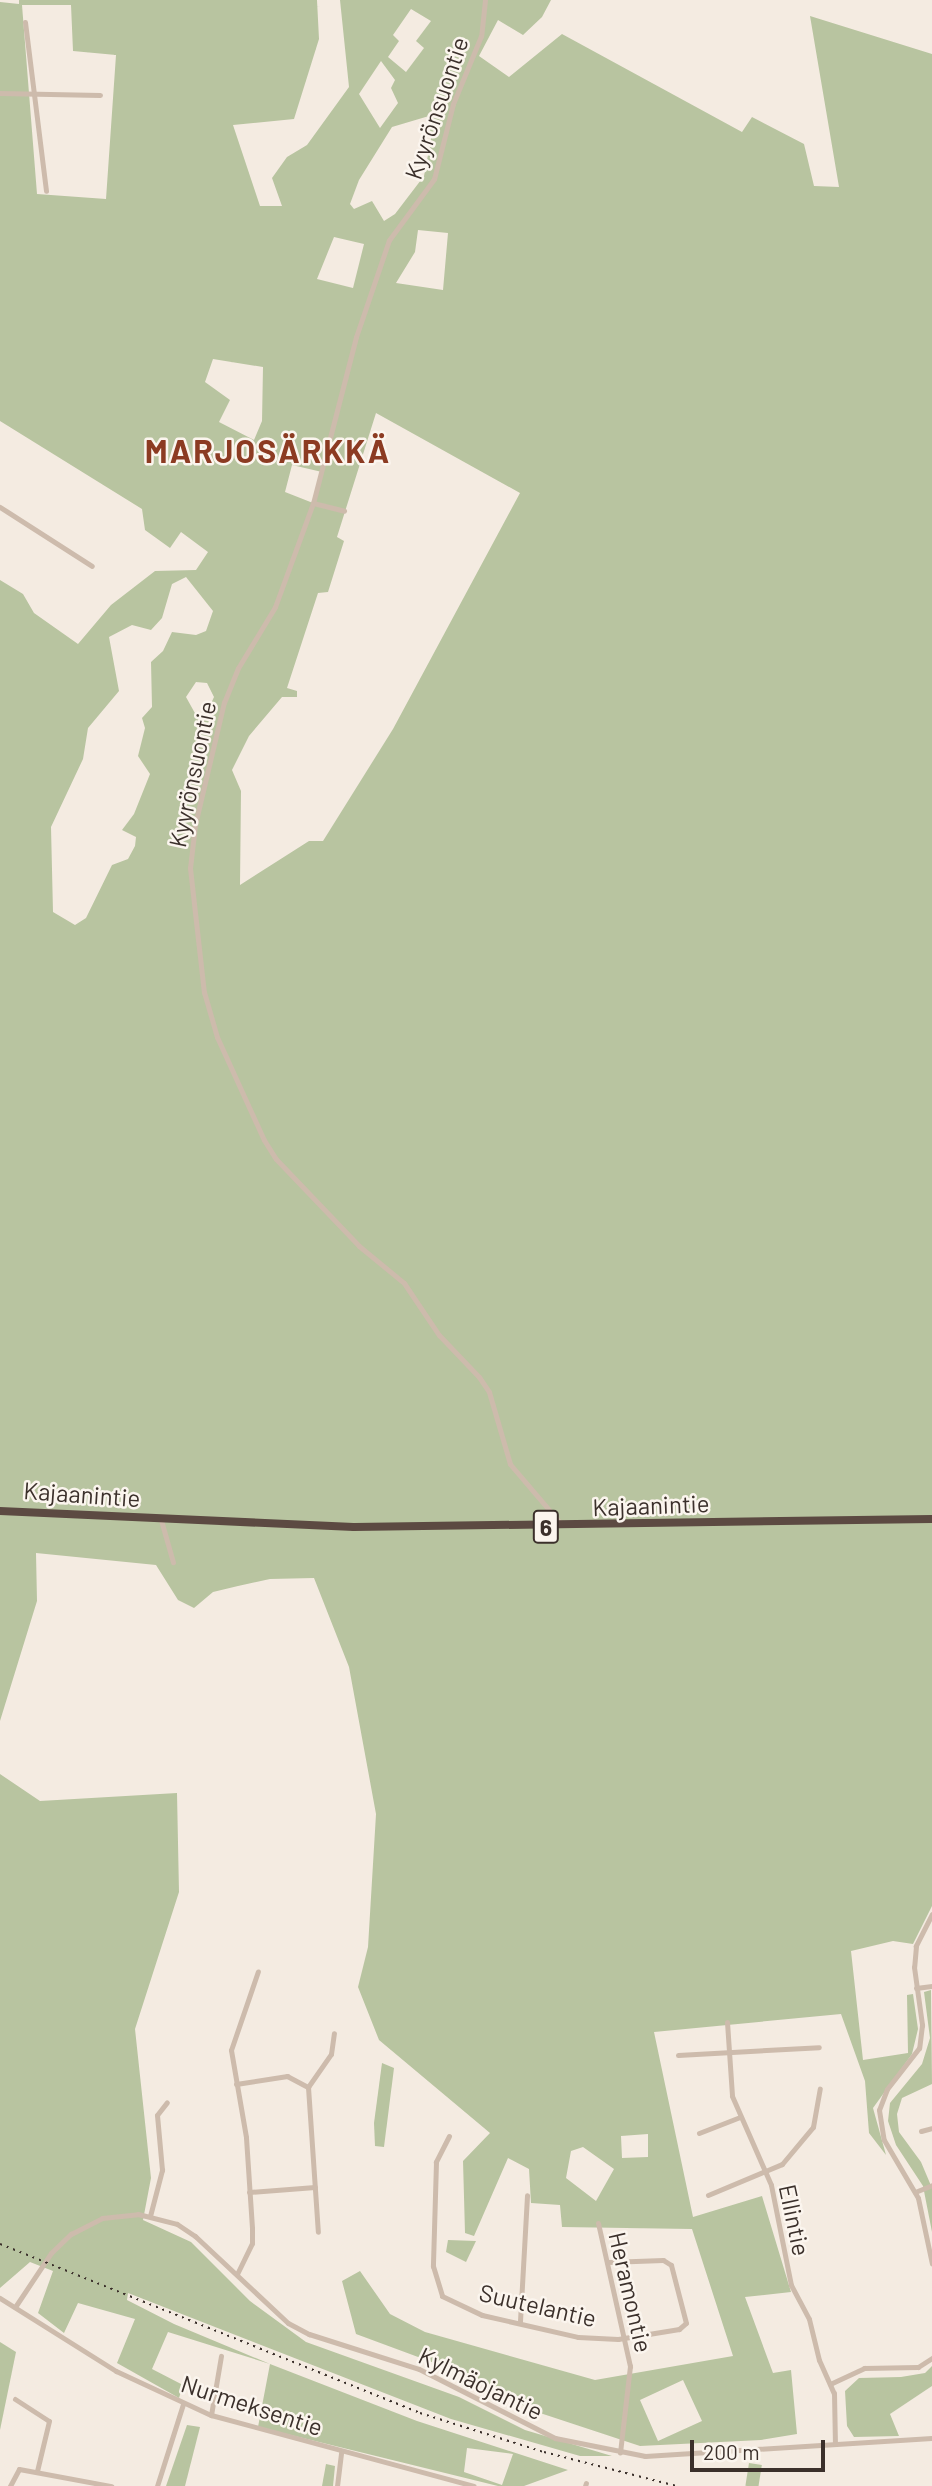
<!DOCTYPE html>
<html>
<head>
<meta charset="utf-8">
<style>
  body { margin:0 }
  #map { position:relative; width:932px; height:2486px; overflow:hidden; background:#f4ebe1; font-family:Barlow,sans-serif }
  div>[style] { position:absolute }
  [style*='--x'] { left:calc(var(--x)*1px); top:calc(var(--y)*1px); width:calc(var(--w)*1px); rotate:calc(var(--a)*1deg) }
  .green>* { inset:0; background:#b8c4a0; transform-origin:0 0 }
  .minor>* { height:5px; margin:-2.5px; padding:0 2.5px; transform-origin:2.5px; border-radius:2.5px; background:#cdbbac }
  .highway>* { height:8px; margin:-4px; padding:0 4px; transform-origin:4px; border-radius:4px; background:#5c4a42 }
  .rail>* { height:2px; margin-top:-1px; transform-origin:0; background:repeating-linear-gradient(90deg,#3b302b 0 2px,transparent 0 7px) }
  span { translate:-50% -50%; white-space:nowrap; text-align:center; line-height:1.15; -webkit-text-stroke:5px #fbf5ee; paint-order:stroke }
  .shield-label span { padding:2px 5px; background:#fbf5ee; border:2px solid; border-radius:5px; -webkit-text-stroke-width:0 }
  .shield-label { font-size:23px; color:#3b302b; font-weight:700 }
  .street-label { font-size:24px; color:#3b302b }
  .district-label { font-size:32px; color:#8c3b22; font-weight:700; letter-spacing:2px }
  .scale { position:absolute; left:690px; top:2440px; width:135px; height:32px; box-sizing:border-box; border:4px solid #3b302b; border-top:0; padding-left:9px; font-size:21px; line-height:24px; white-space:nowrap; color:#3b302b; -webkit-text-stroke:5px #fbf5ee; paint-order:stroke }
</style>
</head>
<body>
<div id="map">
  <div class="green">
    <div style="clip-path:polygon(evenodd,19px 0,317px 0,319px 39px,294px 119px,233px 125px,260px 206px,282px 206px,272px 178px,287px 157px,307px 145px,349px 87px,340px 0,551px 0,542px 17px,523px 35px,498px 20px,479px 56px,509px 77px,562px 34px,742px 132px,752px 117px,804px 144px,814px 186px,839px 187px,810px 16px,932px 54px,932px 1906px,913px 1944px,893px 1941px,851px 1951px,863px 2060px,908px 2053px,907px 1995px,913px 1994px,918px 2029px,912px 2054px,873px 2108px,886px 2155px,869px 2133px,865px 2081px,841px 2014px,654px 2032px,693px 2217px,762px 2196px,791px 2292px,745px 2297px,773px 2373px,791px 2370px,797px 2434px,761px 2440px,640px 2446px,534px 2411px,464px 2374px,356px 2334px,342px 2281px,360px 2271px,390px 2314px,425px 2332px,595px 2380px,733px 2356px,692px 2229px,562px 2227px,560px 2205px,531px 2203px,529px 2169px,508px 2158px,474px 2236px,465px 2233px,463px 2161px,490px 2133px,379px 2040px,358px 1987px,368px 1947px,376px 1814px,349px 1667px,314px 1578px,270px 1579px,238px 1586px,213px 1592px,194px 1608px,178px 1600px,156px 1565px,36px 1553px,37px 1601px,0 1721px,0 580px,23px 594px,34px 613px,78px 644px,111px 605px,155px 571px,196px 570px,208px 552px,181px 532px,170px 548px,145px 530px,142px 509px,0 421px,0 2px,19px 4px,19px 0,22px 5px,71px 5px,73px 51px,116px 55px,106px 199px,37px 194px,22px 5px,19px 0,411px 9px,431px 21px,416px 41px,424px 48px,406px 72px,388px 57px,399px 41px,393px 35px,411px 9px,19px 0,381px 61px,395px 80px,391px 88px,398px 103px,380px 128px,359px 94px,381px 61px,19px 0,429px 116px,431px 139px,424px 176px,395px 214px,384px 221px,372px 201px,354px 209px,350px 204px,359px 180px,392px 127px,429px 116px,19px 0,418px 230px,448px 233px,443px 290px,396px 283px,415px 252px,418px 230px,19px 0,334px 237px,364px 244px,353px 288px,317px 279px,334px 237px,19px 0,213px 359px,263px 367px,262px 421px,254px 440px,219px 422px,230px 400px,205px 382px,213px 359px,19px 0,376px 413px,520px 493px,393px 729px,323px 841px,309px 841px,240px 885px,241px 791px,232px 770px,249px 736px,282px 697px,297px 697px,297px 691px,287px 688px,318px 593px,328px 592px,344px 541px,337px 537px,376px 413px,19px 0,292px 465px,322px 472px,313px 503px,285px 492px,292px 465px,19px 0,186px 577px,213px 611px,206px 631px,196px 635px,172px 632px,163px 651px,151px 662px,152px 707px,142px 718px,145px 728px,138px 756px,150px 774px,134px 814px,122px 830px,136px 837px,135px 846px,128px 859px,112px 865px,86px 918px,75px 925px,53px 912px,51px 827px,83px 759px,88px 728px,119px 691px,109px 637px,132px 625px,151px 630px,162px 618px,172px 584px,186px 577px,19px 0,196px 682px,207px 683px,214px 697px,207px 712px,196px 715px,186px 697px,196px 682px,19px 0,648px 2134px,648px 2157px,622px 2158px,621px 2136px,648px 2134px,19px 0,583px 2147px,614px 2169px,596px 2201px,566px 2178px,571px 2151px,583px 2147px,19px 0,683px 2380px,702px 2421px,658px 2441px,640px 2400px,683px 2380px)"></div>
    <div style="clip-path:polygon(evenodd,0 1774px,40px 1801px,177px 1793px,179px 1892px,135px 2029px,151px 2178px,143px 2220px,191px 2242px,250px 2301px,306px 2342px,459px 2397px,525px 2430px,612px 2456px,580px 2456px,451px 2419px,128px 2293px,127px 2300px,174px 2324px,270px 2364px,417px 2421px,568px 2470px,524px 2486px,498px 2486px,258px 2427px,270px 2364px,168px 2332px,152px 2369px,183px 2385px,179px 2398px,117px 2363px,135px 2319px,78px 2303px,64px 2333px,38px 2313px,53px 2271px,30px 2262px,0 2288px,0 1774px,467px 2448px,513px 2454px,502px 2485px,464px 2472px,467px 2448px)"></div>
    <div style="clip-path:polygon(931px 1990px,932px 2084px,902px 2098px,897px 2114px,899px 2132px,921px 2162px,932px 2188px,932px 2232px,923px 2186px,896px 2145px,888px 2121px,890px 2103px,922px 2064px,930px 2038px,924px 1992px)"></div>
    <div style="clip-path:polygon(382px 2063px,394px 2068px,384px 2147px,375px 2146px,374px 2123px)"></div>
    <div style="clip-path:polygon(448px 2240px,476px 2241px,466px 2262px,446px 2252px)"></div>
    <div style="clip-path:polygon(0 2342px,16px 2352px,0 2430px)"></div>
    <div style="clip-path:polygon(932px 2366px,932px 2386px,890px 2414px,899px 2436px,854px 2437px,847px 2426px,845px 2391px,859px 2378px,901px 2377px,925px 2373px)"></div>
    <div style="clip-path:polygon(187px 2425px,200px 2427px,185px 2486px,166px 2486px)"></div>
    <div style="left:749px;top:2463px;width:13px;height:23px;rotate:9deg"></div>
    <div style="clip-path:polygon(326px 2464px,335px 2466px,333px 2486px,322px 2486px)"></div>
  </div>
  <div class="minor">
    <div style="--x:485;--y:0;--w:36;--a:96"></div>
    <div style="--x:481;--y:36;--w:74;--a:112.4"></div>
    <div style="--x:453;--y:104;--w:77;--a:104.2"></div>
    <div style="--x:434;--y:179;--w:76;--a:126.4"></div>
    <div style="--x:389;--y:240;--w:102;--a:108.8"></div>
    <div style="--x:356;--y:337;--w:171;--a:104.5"></div>
    <div style="--x:313;--y:503;--w:111;--a:110.1"></div>
    <div style="--x:275;--y:607;--w:71;--a:121.2"></div>
    <div style="--x:238;--y:668;--w:37;--a:112"></div>
    <div style="--x:224;--y:702;--w:126;--a:103.3"></div>
    <div style="--x:195;--y:825;--w:43;--a:96.6"></div>
    <div style="--x:190;--y:868;--w:125;--a:83.6"></div>
    <div style="--x:204;--y:992;--w:47;--a:73.9"></div>
    <div style="--x:217;--y:1037;--w:113;--a:65.5"></div>
    <div style="--x:264;--y:1140;--w:22;--a:58"></div>
    <div style="--x:276;--y:1159;--w:120;--a:46.3"></div>
    <div style="--x:359;--y:1246;--w:58;--a:39.4"></div>
    <div style="--x:404;--y:1283;--w:63;--a:56.1"></div>
    <div style="--x:439;--y:1335;--w:58;--a:46.4"></div>
    <div style="--x:479;--y:1377;--w:18;--a:56"></div>
    <div style="--x:489;--y:1392;--w:75;--a:73.7"></div>
    <div style="--x:510;--y:1464;--w:79;--a:49.6"></div>
    <div style="--x:25;--y:22;--w:170;--a:82.9"></div>
    <div style="--x:0;--y:93;--w:100;--a:1.1"></div>
    <div style="--x:313;--y:503;--w:32;--a:14"></div>
    <div style="--x:0;--y:507;--w:109;--a:32.7"></div>
    <div style="--x:161;--y:1520;--w:44;--a:74.1"></div>
    <div style="--x:932;--y:1914;--w:36;--a:117"></div>
    <div style="--x:916;--y:1946;--w:21;--a:95"></div>
    <div style="--x:914;--y:1967;--w:59;--a:82.1"></div>
    <div style="--x:922;--y:2025;--w:23;--a:97"></div>
    <div style="--x:919;--y:2048;--w:52;--a:128"></div>
    <div style="--x:887;--y:2089;--w:22;--a:111"></div>
    <div style="--x:879;--y:2110;--w:30;--a:81"></div>
    <div style="--x:884;--y:2140;--w:67;--a:59.6"></div>
    <div style="--x:918;--y:2198;--w:67;--a:78"></div>
    <div style="--x:916;--y:1988;--w:16;--a:-7"></div>
    <div style="--x:727;--y:2022;--w:74;--a:86.1"></div>
    <div style="--x:732;--y:2096;--w:97;--a:66.3"></div>
    <div style="--x:771;--y:2185;--w:102;--a:78.7"></div>
    <div style="--x:791;--y:2285;--w:38;--a:62"></div>
    <div style="--x:809;--y:2319;--w:42;--a:76.3"></div>
    <div style="--x:819;--y:2360;--w:36;--a:66"></div>
    <div style="--x:834;--y:2393;--w:51;--a:88.9"></div>
    <div style="--x:678;--y:2055;--w:141;--a:-3.2"></div>
    <div style="--x:236;--y:2084;--w:52;--a:-8.9"></div>
    <div style="--x:287;--y:2076;--w:24;--a:28"></div>
    <div style="--x:308;--y:2087;--w:145;--a:86.1"></div>
    <div style="--x:308;--y:2087;--w:40;--a:-55.1"></div>
    <div style="--x:331;--y:2054;--w:21;--a:-82"></div>
    <div style="--x:921;--y:2131;--w:11;--a:-15"></div>
    <div style="--x:699;--y:2133;--w:44;--a:-21.3"></div>
    <div style="--x:449;--y:2136;--w:29;--a:117"></div>
    <div style="--x:436;--y:2162;--w:104;--a:91.7"></div>
    <div style="--x:433;--y:2266;--w:31;--a:73"></div>
    <div style="--x:442;--y:2296;--w:44;--a:25.4"></div>
    <div style="--x:482;--y:2315;--w:98;--a:12.9"></div>
    <div style="--x:578;--y:2337;--w:40;--a:2.9"></div>
    <div style="--x:618;--y:2339;--w:62;--a:-9.3"></div>
    <div style="--x:679;--y:2329;--w:9;--a:-41"></div>
    <div style="--x:686;--y:2323;--w:60;--a:-104.5"></div>
    <div style="--x:671;--y:2265;--w:9;--a:-148"></div>
    <div style="--x:663;--y:2260;--w:55;--a:177.9"></div>
    <div style="--x:249;--y:2192;--w:66;--a:-4.3"></div>
    <div style="--x:915;--y:2192;--w:18;--a:-22"></div>
    <div style="--x:708;--y:2195;--w:80;--a:-22.7"></div>
    <div style="--x:782;--y:2164;--w:48;--a:-50"></div>
    <div style="--x:813;--y:2127;--w:39;--a:-80"></div>
    <div style="--x:150;--y:2216;--w:48;--a:-75.4"></div>
    <div style="--x:162;--y:2170;--w:55;--a:-95.2"></div>
    <div style="--x:157;--y:2115;--w:16;--a:-52"></div>
    <div style="--x:598;--y:2223;--w:147;--a:77.4"></div>
    <div style="--x:630;--y:2366;--w:87;--a:96.6"></div>
    <div style="--x:237;--y:2274;--w:34;--a:-64"></div>
    <div style="--x:252;--y:2243;--w:15;--a:-90"></div>
    <div style="--x:252;--y:2228;--w:91;--a:-93.8"></div>
    <div style="--x:246;--y:2137;--w:88;--a:-99.8"></div>
    <div style="--x:231;--y:2050;--w:83;--a:-71.1"></div>
    <div style="--x:0;--y:2298;--w:137;--a:32.2"></div>
    <div style="--x:116;--y:2371;--w:105;--a:24.9"></div>
    <div style="--x:211;--y:2415;--w:272;--a:15.1"></div>
    <div style="--x:15;--y:2307;--w:65;--a:-56.3"></div>
    <div style="--x:51;--y:2253;--w:28;--a:-44"></div>
    <div style="--x:71;--y:2234;--w:35;--a:-27"></div>
    <div style="--x:102;--y:2218;--w:36;--a:-6"></div>
    <div style="--x:138;--y:2214;--w:40;--a:14.4"></div>
    <div style="--x:177;--y:2224;--w:22;--a:34"></div>
    <div style="--x:195;--y:2236;--w:127;--a:43.1"></div>
    <div style="--x:288;--y:2323;--w:24;--a:28"></div>
    <div style="--x:309;--y:2334;--w:115;--a:17.7"></div>
    <div style="--x:419;--y:2369;--w:153;--a:26.9"></div>
    <div style="--x:555;--y:2438;--w:92;--a:11.3"></div>
    <div style="--x:645;--y:2456;--w:288;--a:-3.6"></div>
    <div style="--x:520;--y:2321;--w:126;--a:-86.8"></div>
    <div style="--x:830;--y:2384;--w:38;--a:-25"></div>
    <div style="--x:864;--y:2368;--w:54;--a:-1.1"></div>
    <div style="--x:918;--y:2367;--w:17;--a:-33"></div>
    <div style="--x:15;--y:2399;--w:40;--a:32.9"></div>
    <div style="--x:49;--y:2421;--w:51;--a:103.5"></div>
    <div style="--x:211;--y:2415;--w:60;--a:-80.4"></div>
    <div style="--x:10;--y:2486;--w:19;--a:-62"></div>
    <div style="--x:19;--y:2469;--w:94;--a:10.5"></div>
    <div style="--x:157;--y:2486;--w:86;--a:-72.4"></div>
    <div style="--x:337;--y:2486;--w:34;--a:-83"></div>
    <div style="--x:585;--y:2486;--w:3;--a:-72"></div>
  </div>
  <div class="highway">
    <div style="--x:0;--y:1511;--w:354;--a:2.6"></div>
    <div style="--x:354;--y:1527;--w:578;--a:-0.79"></div>
  </div>
  <div class="rail">
    <div style="--x:0;--y:2244;--w:453;--a:21.9"></div>
    <div style="--x:420;--y:2413;--w:130;--a:17.5"></div>
    <div style="--x:544;--y:2452;--w:136;--a:14.4"></div>
  </div>
  <div class="shield-label">
    <span style="left:546px;top:1527px">6</span>
  </div>
  <div class="street-label">
    <span style="left:436px;top:108px;rotate:-71deg">Kyyrönsuontie</span>
    <span style="left:192px;top:774px;rotate:-78deg">Kyyrönsuontie</span>
    <span style="left:82px;top:1494px;rotate:4deg">Kajaanintie</span>
    <span style="left:651px;top:1505px;rotate:-2deg">Kajaanintie</span>
    <span style="left:795px;top:2220px;rotate:78deg">Ellintie</span>
    <span style="left:631px;top:2292px;rotate:77deg">Heramontie</span>
    <span style="left:538px;top:2305px;rotate:13deg">Suutelantie</span>
    <span style="left:481px;top:2383px;rotate:26deg">Kylmäojantie</span>
    <span style="left:252px;top:2405px;rotate:18deg">Nurmeksentie</span>
  </div>
  <div class="district-label">
    <span style="left:268px;top:450px">MARJOSÄRKKÄ</span>
  </div>
  <div class="scale">200 m</div>
</div>
</body>
</html>
